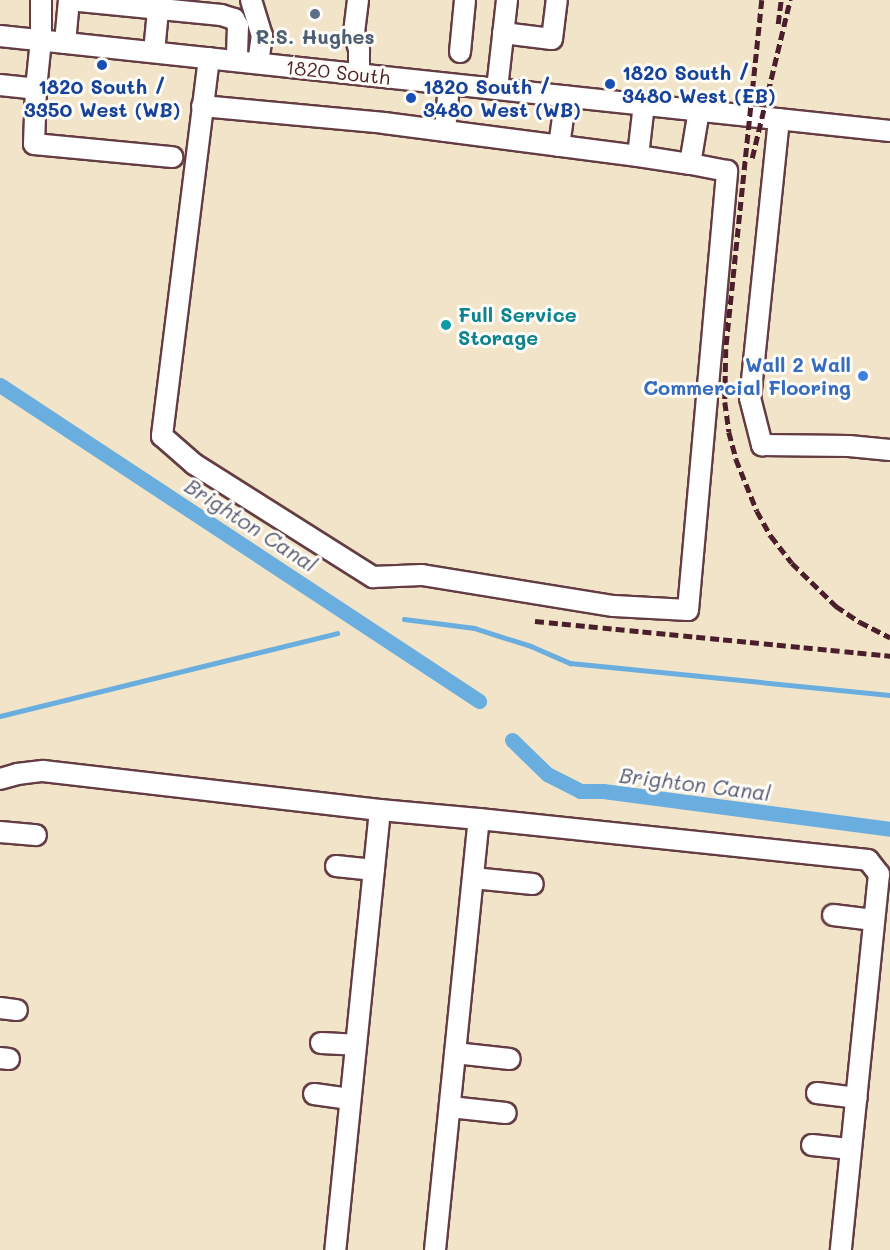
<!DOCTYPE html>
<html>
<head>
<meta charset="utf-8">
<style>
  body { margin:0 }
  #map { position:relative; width:890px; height:1250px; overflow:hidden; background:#f2e4c8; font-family:Mali,sans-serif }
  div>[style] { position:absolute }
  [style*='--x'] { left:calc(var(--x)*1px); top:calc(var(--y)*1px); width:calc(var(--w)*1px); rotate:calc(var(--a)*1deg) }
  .stream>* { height:4.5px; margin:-2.25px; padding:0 2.25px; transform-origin:2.25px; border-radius:2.25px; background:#69aedf }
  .canal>* { height:15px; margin:-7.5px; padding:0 7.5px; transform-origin:7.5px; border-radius:7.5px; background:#69aedf }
  .roads { filter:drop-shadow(2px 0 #633d43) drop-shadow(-2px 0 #633d43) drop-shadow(0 2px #633d43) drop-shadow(0 -2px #633d43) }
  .minor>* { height:20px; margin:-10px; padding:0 10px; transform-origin:10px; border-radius:10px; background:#fff }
  .rail>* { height:4.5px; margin-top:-2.25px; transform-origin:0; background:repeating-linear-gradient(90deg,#4a1f2b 0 9px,transparent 0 13.5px) }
  .dots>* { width:16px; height:16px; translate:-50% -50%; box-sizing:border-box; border:3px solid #fdfcf7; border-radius:50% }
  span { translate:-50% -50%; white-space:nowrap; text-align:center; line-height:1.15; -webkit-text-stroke:6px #fdfcf7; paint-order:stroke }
  .service-label { font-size:20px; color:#4e5e75; font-weight:700 }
  .street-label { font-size:20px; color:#4a1f2b }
  .transit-label { font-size:20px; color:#164399; font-weight:700 }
  .left { translate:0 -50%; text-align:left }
  .culture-label { font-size:20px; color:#0d838f; font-weight:700 }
  .shop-label { font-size:20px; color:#366cbe; font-weight:700 }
  .right { translate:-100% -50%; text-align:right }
  .water-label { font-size:21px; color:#565873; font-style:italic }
</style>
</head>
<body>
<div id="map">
  <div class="stream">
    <div style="--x:404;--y:619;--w:71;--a:7.3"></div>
    <div style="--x:474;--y:628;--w:60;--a:17.5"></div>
    <div style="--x:531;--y:646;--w:43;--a:23.6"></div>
    <div style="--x:570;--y:663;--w:322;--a:5.7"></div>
    <div style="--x:0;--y:716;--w:347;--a:-13.8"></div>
  </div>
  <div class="canal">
    <div style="--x:0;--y:385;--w:574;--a:33.41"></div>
    <div style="--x:512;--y:740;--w:49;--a:44.2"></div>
    <div style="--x:547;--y:774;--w:37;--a:27"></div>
    <div style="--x:580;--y:791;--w:23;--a:0"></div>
    <div style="--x:603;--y:791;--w:290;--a:7.5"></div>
  </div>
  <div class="roads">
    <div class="minor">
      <div style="--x:251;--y:0;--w:37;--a:73"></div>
      <div style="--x:262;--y:35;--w:28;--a:98"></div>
      <div style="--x:358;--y:0;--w:32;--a:97"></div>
      <div style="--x:354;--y:32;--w:19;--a:74"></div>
      <div style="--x:359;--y:50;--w:24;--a:90"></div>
      <div style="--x:503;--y:33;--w:49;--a:7"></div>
      <div style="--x:552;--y:39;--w:39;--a:-83"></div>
      <div style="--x:0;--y:36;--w:895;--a:6.09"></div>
      <div style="--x:65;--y:43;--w:43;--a:-84.7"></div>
      <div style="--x:69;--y:0;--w:153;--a:5.6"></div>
      <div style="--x:221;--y:15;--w:14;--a:17"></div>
      <div style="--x:234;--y:19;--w:8;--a:60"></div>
      <div style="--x:238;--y:26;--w:35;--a:92"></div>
      <div style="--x:154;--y:52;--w:52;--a:-84.5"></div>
      <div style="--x:460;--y:52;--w:52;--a:-84.5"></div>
      <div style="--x:209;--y:58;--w:381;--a:97.1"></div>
      <div style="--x:162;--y:436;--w:43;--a:41.2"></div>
      <div style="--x:194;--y:464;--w:212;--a:32.3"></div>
      <div style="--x:373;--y:577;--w:49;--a:-2.3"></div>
      <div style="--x:422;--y:575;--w:194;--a:9.2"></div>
      <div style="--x:614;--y:606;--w:74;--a:3.1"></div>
      <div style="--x:688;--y:610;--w:441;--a:-84.9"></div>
      <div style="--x:727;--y:171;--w:38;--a:-169"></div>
      <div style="--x:690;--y:164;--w:55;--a:-80.5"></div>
      <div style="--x:0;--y:85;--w:36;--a:6"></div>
      <div style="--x:36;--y:89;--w:49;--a:-84.2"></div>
      <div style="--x:41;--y:40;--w:40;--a:-90"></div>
      <div style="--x:36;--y:89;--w:55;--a:92.1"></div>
      <div style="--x:34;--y:144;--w:139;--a:5.4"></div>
      <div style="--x:497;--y:89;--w:90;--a:-83.6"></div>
      <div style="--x:644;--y:104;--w:52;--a:96.6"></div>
      <div style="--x:638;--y:156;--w:53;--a:8.7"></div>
      <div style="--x:202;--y:106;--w:183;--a:5.3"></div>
      <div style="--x:384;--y:123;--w:256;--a:7.4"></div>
      <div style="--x:779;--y:119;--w:281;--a:95.9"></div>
      <div style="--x:750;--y:398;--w:49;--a:75.7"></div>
      <div style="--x:762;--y:445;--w:87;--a:0.7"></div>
      <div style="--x:849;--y:446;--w:41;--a:5.6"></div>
      <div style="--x:445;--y:131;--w:47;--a:-85.1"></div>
      <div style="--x:559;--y:146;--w:50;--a:-82"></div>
      <div style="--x:0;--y:779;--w:18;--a:-16"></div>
      <div style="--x:17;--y:774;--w:26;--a:-7"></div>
      <div style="--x:43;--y:771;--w:339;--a:6.6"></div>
      <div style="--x:380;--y:810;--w:442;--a:95.8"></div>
      <div style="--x:380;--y:810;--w:99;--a:5.2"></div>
      <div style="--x:0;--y:832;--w:36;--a:5"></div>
      <div style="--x:336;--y:866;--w:38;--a:6"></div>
      <div style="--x:473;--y:878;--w:60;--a:5.7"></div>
      <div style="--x:833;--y:915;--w:41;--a:7"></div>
      <div style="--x:0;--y:1008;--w:17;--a:7"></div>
      <div style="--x:321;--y:1043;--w:35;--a:3"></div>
      <div style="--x:455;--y:1053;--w:55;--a:6.2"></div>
      <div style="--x:0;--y:1058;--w:9;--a:6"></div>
      <div style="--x:817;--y:1093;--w:40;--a:7.1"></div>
      <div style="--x:314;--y:1094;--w:36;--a:8"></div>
      <div style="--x:450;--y:1107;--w:56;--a:6.1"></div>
      <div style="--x:812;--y:1145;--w:39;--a:6"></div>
      <div style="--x:435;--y:1250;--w:433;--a:-84.2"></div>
      <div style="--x:479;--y:819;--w:391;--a:6"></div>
      <div style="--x:868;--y:860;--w:18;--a:52"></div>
      <div style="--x:879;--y:874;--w:378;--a:95.8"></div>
    </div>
  </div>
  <div class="rail">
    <div style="--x:762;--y:0;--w:351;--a:95.9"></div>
    <div style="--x:726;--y:349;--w:53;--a:91.1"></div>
    <div style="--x:725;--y:402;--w:30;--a:82"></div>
    <div style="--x:729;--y:432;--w:28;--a:75"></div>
    <div style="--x:736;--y:459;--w:56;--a:68"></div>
    <div style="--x:757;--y:511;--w:29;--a:61"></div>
    <div style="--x:771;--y:536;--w:34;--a:52"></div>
    <div style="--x:792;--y:563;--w:62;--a:44.3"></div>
    <div style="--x:836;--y:606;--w:29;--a:34"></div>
    <div style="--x:860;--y:622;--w:34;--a:27"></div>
    <div style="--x:778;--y:24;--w:24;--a:-83"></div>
    <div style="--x:752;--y:158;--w:163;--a:-76.5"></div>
    <div style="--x:535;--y:621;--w:357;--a:5.6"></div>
  </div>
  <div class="dots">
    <div style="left:315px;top:14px;background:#5c6f8a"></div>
    <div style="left:102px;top:65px;background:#1a4fb4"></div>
    <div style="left:610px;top:84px;background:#1a4fb4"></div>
    <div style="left:411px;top:98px;background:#1a4fb4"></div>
    <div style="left:446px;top:325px;background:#0f9aa8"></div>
    <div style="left:863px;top:376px;background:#3f7fe0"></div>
  </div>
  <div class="service-label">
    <span style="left:315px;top:36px">R.S. Hughes</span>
  </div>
  <div class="street-label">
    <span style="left:338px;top:72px;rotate:6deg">1820 South</span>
  </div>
  <div class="transit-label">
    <span class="left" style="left:622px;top:84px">1820 South /<br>3480 West (EB)</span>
    <span class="left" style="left:423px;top:98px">1820 South /<br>3480 West (WB)</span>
    <span style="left:102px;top:98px">1820 South /<br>3350 West (WB)</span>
  </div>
  <div class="culture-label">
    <span class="left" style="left:458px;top:326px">Full Service<br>Storage</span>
  </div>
  <div class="shop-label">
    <span class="right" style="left:851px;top:376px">Wall 2 Wall<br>Commercial Flooring</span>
  </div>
  <div class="water-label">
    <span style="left:251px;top:525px;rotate:33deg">Brighton Canal</span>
    <span style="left:695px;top:784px;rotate:7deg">Brighton Canal</span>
  </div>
</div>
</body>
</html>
